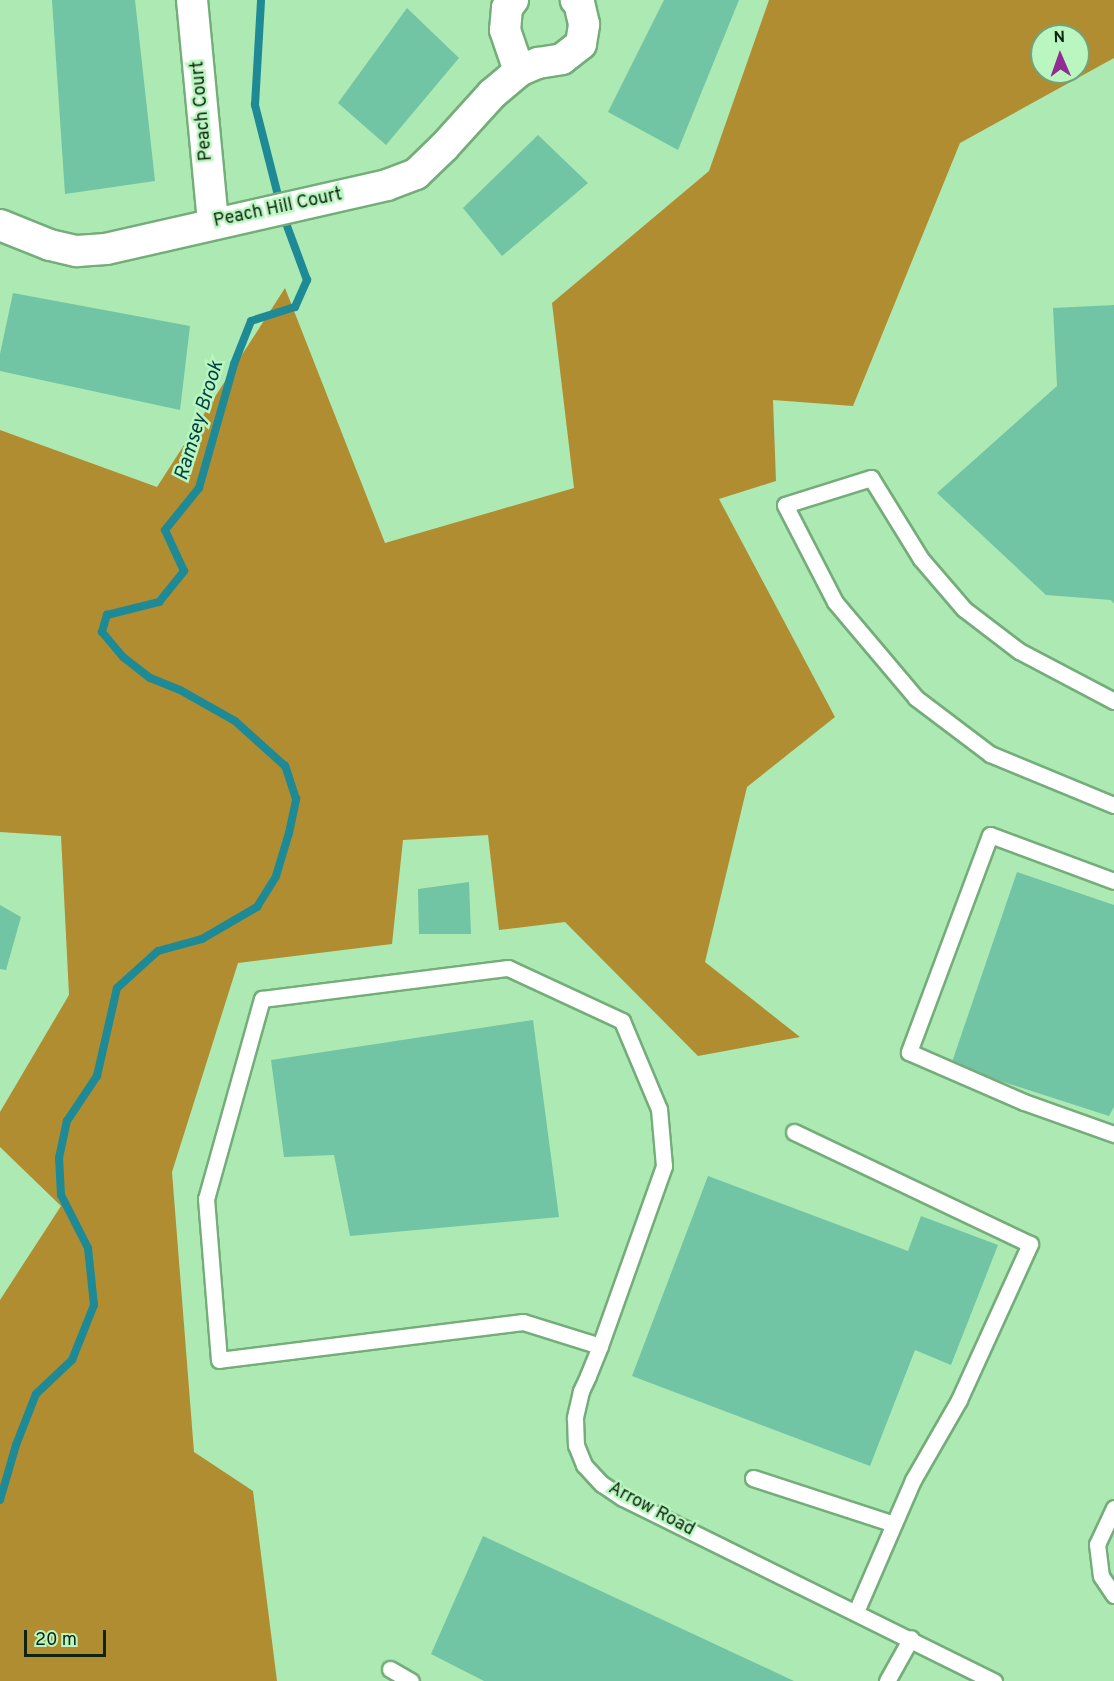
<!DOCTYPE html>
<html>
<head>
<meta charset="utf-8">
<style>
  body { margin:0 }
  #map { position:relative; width:1114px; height:1681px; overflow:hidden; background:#ade9b3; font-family:Overpass,sans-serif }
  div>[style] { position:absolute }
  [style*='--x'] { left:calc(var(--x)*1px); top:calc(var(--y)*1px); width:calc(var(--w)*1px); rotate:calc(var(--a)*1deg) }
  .forest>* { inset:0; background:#b18d31 }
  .stream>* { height:8px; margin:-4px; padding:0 4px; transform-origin:4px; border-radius:4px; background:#1e8a96 }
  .building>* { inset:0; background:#71c5a4 }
  .roads { filter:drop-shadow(2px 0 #74ad7a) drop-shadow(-2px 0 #74ad7a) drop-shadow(0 2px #74ad7a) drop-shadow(0 -2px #74ad7a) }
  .service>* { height:15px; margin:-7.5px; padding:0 7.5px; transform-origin:7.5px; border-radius:7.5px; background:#fff }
  .minor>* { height:30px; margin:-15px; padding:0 15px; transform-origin:15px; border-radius:15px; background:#fff }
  span { translate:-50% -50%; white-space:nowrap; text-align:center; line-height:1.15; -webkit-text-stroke:5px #baf6bf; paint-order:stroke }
  .street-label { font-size:18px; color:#0d2410 }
  .water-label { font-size:20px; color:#003e45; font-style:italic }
  .north { position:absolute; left:1030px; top:24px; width:60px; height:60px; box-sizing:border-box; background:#baf6bf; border:2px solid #75a279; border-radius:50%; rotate:358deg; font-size:16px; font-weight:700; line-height:24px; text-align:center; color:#0d2410 }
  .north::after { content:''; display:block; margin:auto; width:21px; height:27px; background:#902c92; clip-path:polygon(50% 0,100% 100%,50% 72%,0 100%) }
  .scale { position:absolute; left:24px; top:1630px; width:82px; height:27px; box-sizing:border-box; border:3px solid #0d2410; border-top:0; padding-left:8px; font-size:18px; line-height:21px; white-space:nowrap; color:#0d2410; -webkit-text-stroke:4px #baf6bf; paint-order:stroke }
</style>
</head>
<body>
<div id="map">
  <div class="forest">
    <div style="clip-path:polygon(evenodd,769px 0,1114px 0,1114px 58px,960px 143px,853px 406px,773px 400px,776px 481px,719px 499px,835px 717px,747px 787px,705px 962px,800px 1037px,698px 1056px,565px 922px,499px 930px,488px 835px,403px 840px,392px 944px,238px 963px,172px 1172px,194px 1452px,253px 1491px,277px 1681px,0 1681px,0 1300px,61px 1206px,0 1147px,0 1112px,69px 995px,61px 836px,0 832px,0 430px,157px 487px,285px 288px,385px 543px,574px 488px,552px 303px,709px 171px,769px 0,1042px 36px,1078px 36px,1078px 72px,1042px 72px,1042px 36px)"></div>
  </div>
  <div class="stream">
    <div style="--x:0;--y:1500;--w:57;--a:-73.8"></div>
    <div style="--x:16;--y:1445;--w:55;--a:-68.6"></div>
    <div style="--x:36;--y:1394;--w:50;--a:-43.4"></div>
    <div style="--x:72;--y:1360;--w:59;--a:-68.2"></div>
    <div style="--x:94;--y:1305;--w:57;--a:-96"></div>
    <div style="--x:88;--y:1248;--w:59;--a:-117"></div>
    <div style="--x:61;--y:1195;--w:37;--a:-93"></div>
    <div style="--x:59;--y:1158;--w:38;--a:-78"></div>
    <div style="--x:67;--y:1121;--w:54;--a:-56.3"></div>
    <div style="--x:97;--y:1076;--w:90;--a:-77.2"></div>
    <div style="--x:117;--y:988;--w:55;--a:-42.1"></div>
    <div style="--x:158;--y:951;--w:46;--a:-15.3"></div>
    <div style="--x:202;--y:939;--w:64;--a:-30.2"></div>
    <div style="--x:257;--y:907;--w:36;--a:-58"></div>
    <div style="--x:276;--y:876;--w:45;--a:-73.2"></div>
    <div style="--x:289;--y:833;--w:35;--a:-78"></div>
    <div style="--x:296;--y:799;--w:35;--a:-108"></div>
    <div style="--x:285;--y:766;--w:67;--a:-138"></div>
    <div style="--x:235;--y:721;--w:63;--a:-150.6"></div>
    <div style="--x:180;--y:690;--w:32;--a:-158"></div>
    <div style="--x:150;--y:678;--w:34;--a:-142"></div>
    <div style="--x:123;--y:657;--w:33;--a:-130"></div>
    <div style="--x:102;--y:632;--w:18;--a:-74"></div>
    <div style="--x:107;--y:615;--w:54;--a:-14"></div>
    <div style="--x:159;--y:602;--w:40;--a:-51"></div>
    <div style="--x:184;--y:571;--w:45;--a:-114.9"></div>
    <div style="--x:165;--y:530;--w:54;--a:-51"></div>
    <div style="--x:199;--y:488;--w:129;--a:-74.2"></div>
    <div style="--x:234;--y:364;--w:46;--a:-68.4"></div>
    <div style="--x:251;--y:321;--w:46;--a:-17.7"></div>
    <div style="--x:295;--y:307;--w:30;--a:-66"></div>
    <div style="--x:307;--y:280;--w:69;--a:-110.3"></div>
    <div style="--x:283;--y:215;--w:114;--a:-104.3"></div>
    <div style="--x:255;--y:105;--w:105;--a:-86.7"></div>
  </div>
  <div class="building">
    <div style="clip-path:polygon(52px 0,135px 0,155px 181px,65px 194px)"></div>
    <div style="clip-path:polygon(664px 0,739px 0,678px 150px,608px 112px)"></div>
    <div style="clip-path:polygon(407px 8px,459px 58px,386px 145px,338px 103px)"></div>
    <div style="clip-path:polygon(538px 135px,588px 183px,502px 256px,463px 208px)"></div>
    <div style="clip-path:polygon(13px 293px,190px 326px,180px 410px,0 371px,0 354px)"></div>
    <div style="clip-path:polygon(1114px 305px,1114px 604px,1111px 600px,1046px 595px,937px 493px,1057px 386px,1053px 308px)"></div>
    <div style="clip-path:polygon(1017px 872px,1114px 905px,1114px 1107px,1109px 1116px,951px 1065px)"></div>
    <div style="clip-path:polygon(469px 882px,471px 934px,419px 934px,418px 889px)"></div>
    <div style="clip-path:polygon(0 905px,21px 917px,6px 970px,0 969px)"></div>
    <div style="clip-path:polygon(533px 1020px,559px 1217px,350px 1236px,334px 1155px,284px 1157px,271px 1060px)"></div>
    <div style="clip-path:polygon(708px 1176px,908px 1251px,921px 1216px,998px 1245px,951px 1365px,915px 1350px,870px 1466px,632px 1376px)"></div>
    <div style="clip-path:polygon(483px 1536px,794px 1681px,484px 1681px,431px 1654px)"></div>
  </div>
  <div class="roads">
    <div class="service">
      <div style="--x:1114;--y:701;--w:107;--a:-152.2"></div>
      <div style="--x:1019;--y:651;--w:69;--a:-142.6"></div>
      <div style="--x:964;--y:609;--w:66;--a:-130.7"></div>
      <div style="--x:921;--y:559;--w:95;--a:-121.7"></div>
      <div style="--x:871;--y:478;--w:90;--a:162.6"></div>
      <div style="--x:785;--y:505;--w:109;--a:62.7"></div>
      <div style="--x:835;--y:602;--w:126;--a:49.8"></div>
      <div style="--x:916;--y:698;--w:93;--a:37.1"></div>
      <div style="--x:990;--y:754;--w:134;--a:22.4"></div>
      <div style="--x:1114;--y:881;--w:132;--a:-159.6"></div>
      <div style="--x:990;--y:835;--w:232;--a:110.5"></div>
      <div style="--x:909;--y:1052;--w:125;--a:23.5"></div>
      <div style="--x:1024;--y:1102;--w:96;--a:19.6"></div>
      <div style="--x:794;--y:1132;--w:261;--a:25.4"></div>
      <div style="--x:1030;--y:1244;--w:171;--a:114.5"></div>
      <div style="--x:959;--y:1400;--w:92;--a:119.9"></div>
      <div style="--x:913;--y:1480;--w:144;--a:113.4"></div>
      <div style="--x:600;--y:1346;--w:81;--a:-162.7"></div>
      <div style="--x:523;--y:1322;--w:306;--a:172.9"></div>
      <div style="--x:219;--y:1360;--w:162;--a:-94.6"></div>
      <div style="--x:206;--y:1199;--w:208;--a:-74.4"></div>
      <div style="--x:262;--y:999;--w:248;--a:-7.2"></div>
      <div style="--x:508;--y:968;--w:126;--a:24.9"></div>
      <div style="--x:622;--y:1021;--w:95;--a:67.2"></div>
      <div style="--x:659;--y:1109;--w:57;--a:85"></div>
      <div style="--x:664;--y:1166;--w:191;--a:109.6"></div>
      <div style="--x:600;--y:1346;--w:32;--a:112"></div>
      <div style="--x:588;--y:1376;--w:17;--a:115"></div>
      <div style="--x:581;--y:1391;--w:28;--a:103"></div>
      <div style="--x:575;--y:1418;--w:27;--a:88"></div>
      <div style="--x:576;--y:1445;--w:22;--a:68"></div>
      <div style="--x:584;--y:1465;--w:26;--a:47"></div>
      <div style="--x:602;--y:1484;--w:25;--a:34"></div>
      <div style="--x:623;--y:1498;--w:414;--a:26.3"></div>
      <div style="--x:753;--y:1478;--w:148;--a:18.1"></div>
      <div style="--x:1114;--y:1508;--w:40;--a:115"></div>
      <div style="--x:1097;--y:1544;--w:32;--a:83"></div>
      <div style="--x:1101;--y:1576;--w:23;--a:56"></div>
      <div style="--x:390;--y:1669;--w:24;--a:30"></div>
      <div style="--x:887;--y:1681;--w:49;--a:-60.8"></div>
    </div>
    <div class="minor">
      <div style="--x:192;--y:0;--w:224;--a:84.6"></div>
      <div style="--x:513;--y:0;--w:10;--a:127"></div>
      <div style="--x:507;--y:8;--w:22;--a:95"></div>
      <div style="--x:505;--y:30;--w:43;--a:71.1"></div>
      <div style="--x:519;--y:71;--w:21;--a:-23"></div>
      <div style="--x:538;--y:63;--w:24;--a:-9"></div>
      <div style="--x:562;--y:59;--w:24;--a:-38"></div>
      <div style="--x:581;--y:44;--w:20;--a:-81"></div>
      <div style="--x:584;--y:24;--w:23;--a:-103"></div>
      <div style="--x:579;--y:2;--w:4;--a:-146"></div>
      <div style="--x:0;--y:225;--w:54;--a:21.8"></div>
      <div style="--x:50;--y:245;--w:28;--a:13"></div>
      <div style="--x:77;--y:251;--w:29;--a:-4"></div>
      <div style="--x:106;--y:249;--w:288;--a:-12.8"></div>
      <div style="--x:387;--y:185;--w:31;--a:-21"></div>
      <div style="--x:416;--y:174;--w:39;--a:-44"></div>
      <div style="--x:444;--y:147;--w:72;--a:-47.8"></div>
      <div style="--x:492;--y:94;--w:35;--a:-40"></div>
    </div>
  </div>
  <div class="street-label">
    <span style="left:203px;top:111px;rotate:-95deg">Peach Court</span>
    <span style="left:278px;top:209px;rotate:-12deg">Peach Hill Court</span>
    <span style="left:651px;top:1510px;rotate:28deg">Arrow Road</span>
  </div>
  <div class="water-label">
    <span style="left:200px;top:421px;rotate:-73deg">Ramsey Brook</span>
  </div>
  <div class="north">N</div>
  <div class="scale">20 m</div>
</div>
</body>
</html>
